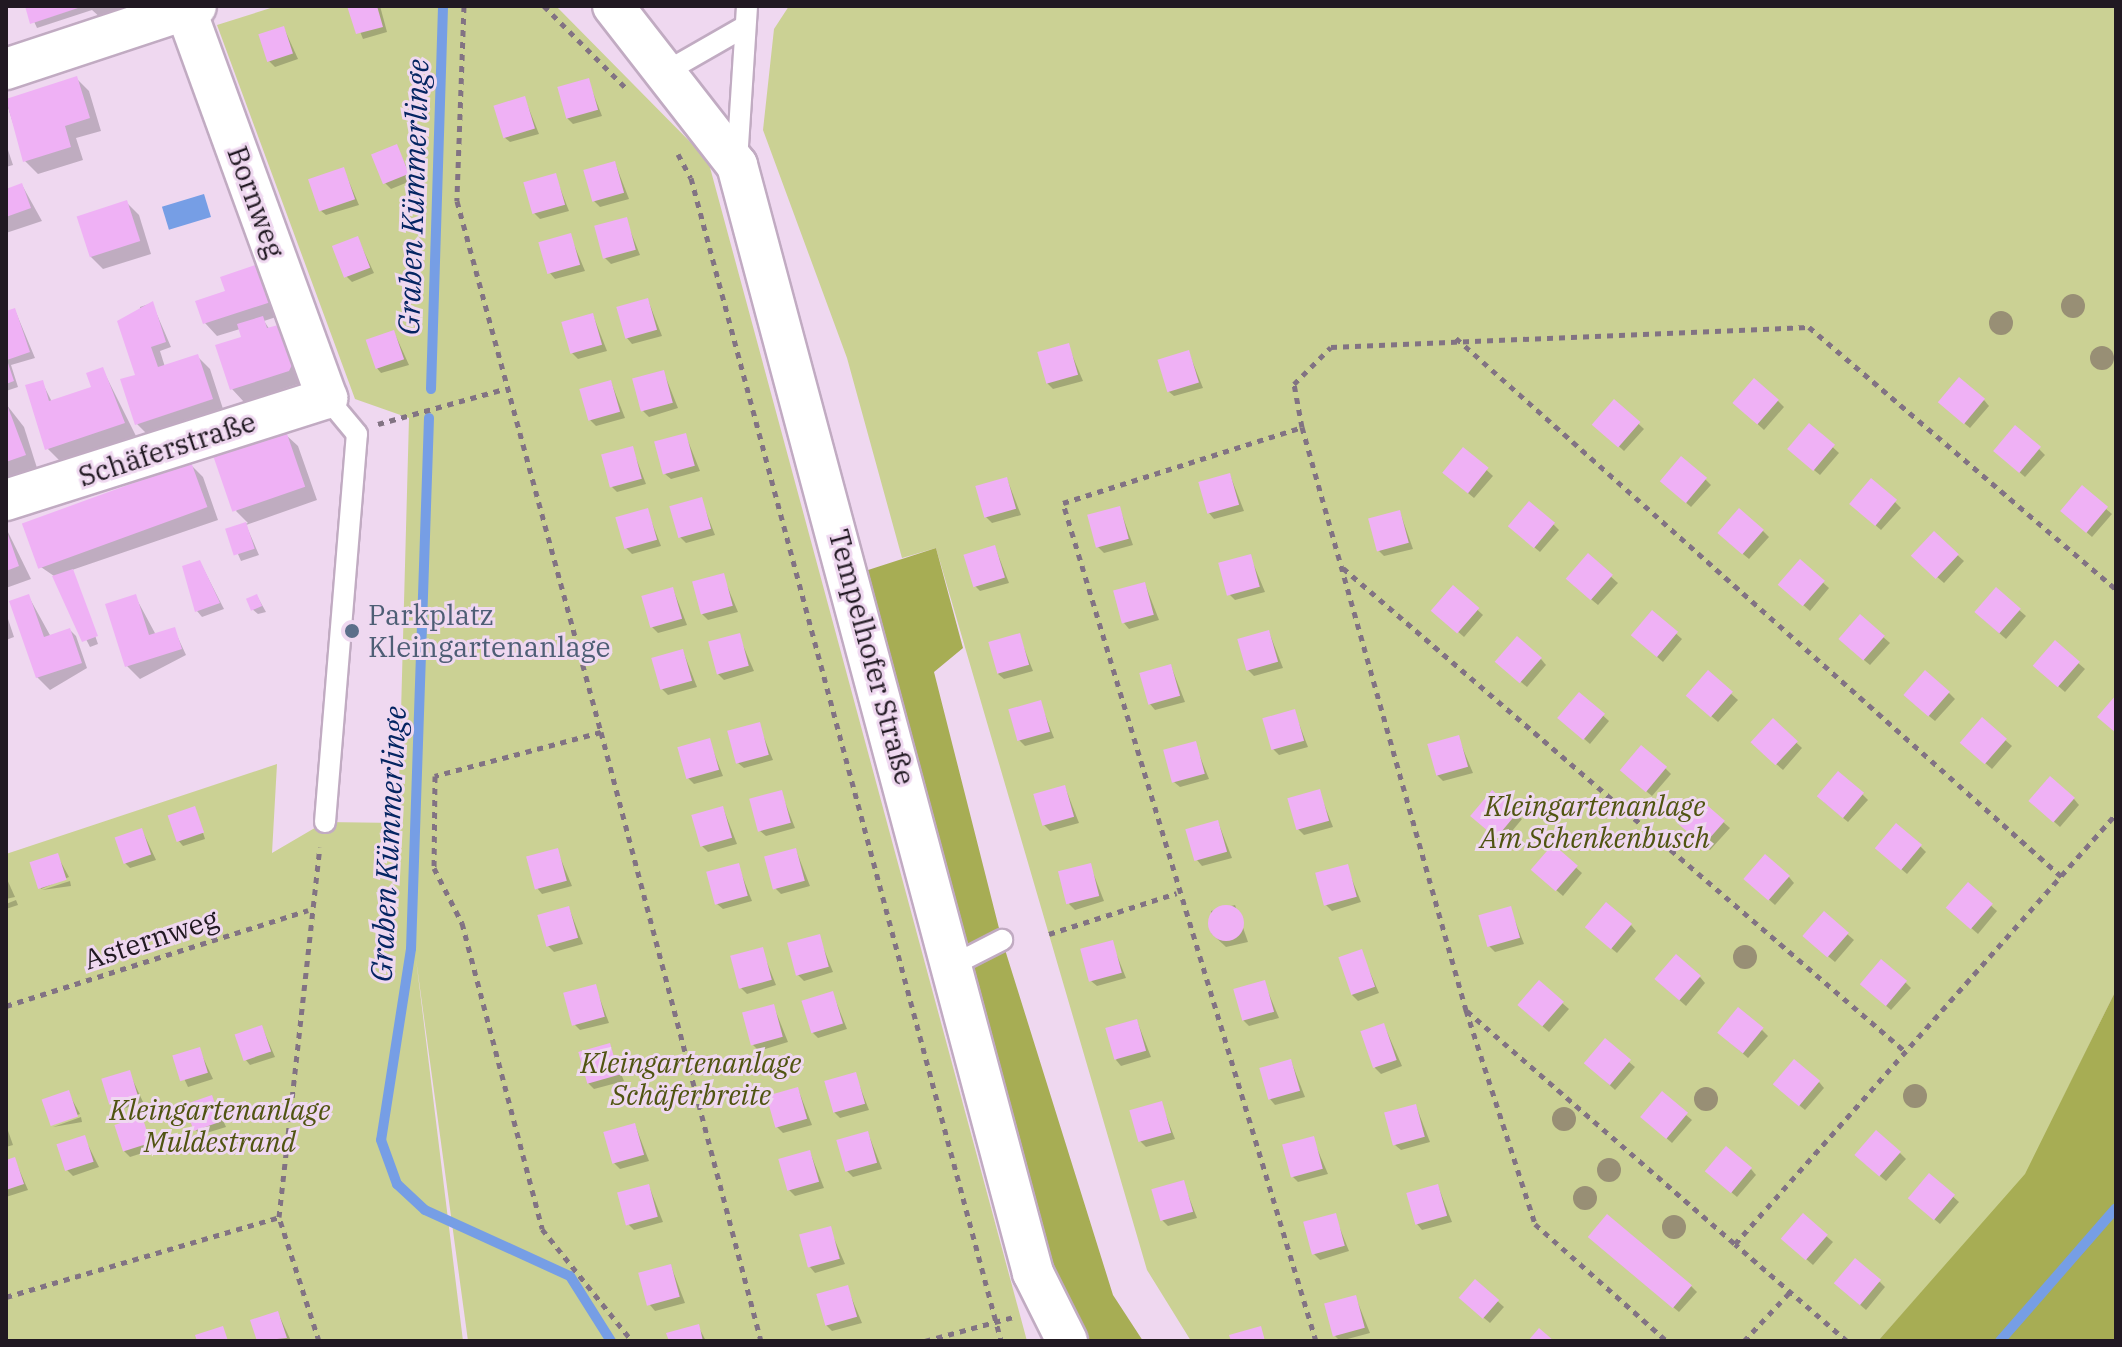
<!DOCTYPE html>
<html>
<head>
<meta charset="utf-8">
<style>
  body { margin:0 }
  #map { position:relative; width:2122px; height:1347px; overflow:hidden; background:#efd8f0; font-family:"IBM Plex Serif",serif }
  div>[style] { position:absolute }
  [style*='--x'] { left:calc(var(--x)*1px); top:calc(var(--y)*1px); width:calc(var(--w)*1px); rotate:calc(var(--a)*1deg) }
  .green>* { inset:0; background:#cbd194 }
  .forest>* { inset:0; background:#a7ad54 }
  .water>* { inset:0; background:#769ee5; transform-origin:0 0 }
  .shadow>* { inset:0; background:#0003 }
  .stream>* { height:10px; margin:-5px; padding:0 5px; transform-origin:5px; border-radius:5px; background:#769ee5 }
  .building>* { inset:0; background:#efb1f5; transform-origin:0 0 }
  .round { border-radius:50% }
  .path>* { height:5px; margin-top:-2.5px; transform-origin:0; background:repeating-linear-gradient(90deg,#827383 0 6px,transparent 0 12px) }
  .roads { filter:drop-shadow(2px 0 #c1abc2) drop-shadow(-2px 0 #c1abc2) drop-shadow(0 2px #c1abc2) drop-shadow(0 -2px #c1abc2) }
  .service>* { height:20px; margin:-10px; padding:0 10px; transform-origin:10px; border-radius:10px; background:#fff }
  .minor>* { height:40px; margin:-20px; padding:0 20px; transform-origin:20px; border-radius:20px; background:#fff }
  .trees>* { width:24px; height:24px; margin:-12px; border-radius:50%; background:#988f75 }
  .dots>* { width:22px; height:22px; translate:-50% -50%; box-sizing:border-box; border:4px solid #efd8f0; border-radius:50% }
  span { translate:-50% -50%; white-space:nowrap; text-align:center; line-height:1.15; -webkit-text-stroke:6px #efd8f0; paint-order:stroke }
  .street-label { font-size:28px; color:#211922 }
  .service-label { font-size:28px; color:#4e5e75 }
  .left { translate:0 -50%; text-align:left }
  .park-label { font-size:28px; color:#505411; font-style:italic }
  .water-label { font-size:30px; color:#042562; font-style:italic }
  .frame { position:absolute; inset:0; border:8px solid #211922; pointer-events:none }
</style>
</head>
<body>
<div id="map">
  <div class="green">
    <div style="clip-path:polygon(277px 6px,556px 6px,708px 160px,1027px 1341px,468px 1341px,416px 959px,463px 1341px,6px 1341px,6px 854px,277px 764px,272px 853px,325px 822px,398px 823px,409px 418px,355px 399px,217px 25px)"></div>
    <div style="clip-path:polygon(789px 6px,2116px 6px,2116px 990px,2024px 1178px,1878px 1341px,1191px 1341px,1147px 1270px,936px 548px,902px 558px,847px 358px,763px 130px,774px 29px)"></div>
  </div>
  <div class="forest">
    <div style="clip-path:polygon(936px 548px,963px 648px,934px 672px,1002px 940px,1113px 1295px,1143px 1341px,1088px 1341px,1053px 1266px,865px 571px)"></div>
    <div style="clip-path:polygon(2116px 990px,2116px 1341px,1878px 1341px,2025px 1174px)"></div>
  </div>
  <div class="water">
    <div style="left:204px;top:194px;width:24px;height:44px;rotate:73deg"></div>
  </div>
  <div class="shadow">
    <div style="clip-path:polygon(27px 6px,139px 6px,102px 19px,92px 10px,37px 28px)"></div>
    <div style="clip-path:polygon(350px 6px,380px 6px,387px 32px,363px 39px)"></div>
    <div style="clip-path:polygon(284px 28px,298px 59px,275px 67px,269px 61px)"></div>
    <div style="clip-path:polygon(76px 78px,89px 91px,101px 131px,76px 138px,83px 160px,38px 174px,25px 161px,6px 101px)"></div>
    <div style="clip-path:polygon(588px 80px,602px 116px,573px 124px,567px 118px)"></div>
    <div style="clip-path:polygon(525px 99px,539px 134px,510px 142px,504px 137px)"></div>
    <div style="clip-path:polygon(6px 144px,13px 165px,6px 167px)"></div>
    <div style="clip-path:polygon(396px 146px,413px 180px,391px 189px,385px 183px)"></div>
    <div style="clip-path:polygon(615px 163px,629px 199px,600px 207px,594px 201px)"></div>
    <div style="clip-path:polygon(344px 170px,359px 205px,326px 215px,320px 210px)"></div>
    <div style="clip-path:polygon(555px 175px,569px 211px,540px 219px,534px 213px)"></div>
    <div style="clip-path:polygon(22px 185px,42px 221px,6px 233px,6px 191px)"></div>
    <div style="clip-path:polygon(126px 202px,139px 215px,151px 254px,103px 269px,90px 256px)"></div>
    <div style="clip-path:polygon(626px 220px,640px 255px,611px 264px,605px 258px)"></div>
    <div style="clip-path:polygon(570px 235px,585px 271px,555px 279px,550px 273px)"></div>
    <div style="clip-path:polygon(358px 239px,374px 273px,352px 282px,346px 276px)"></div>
    <div style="clip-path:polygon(268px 287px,282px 315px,264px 321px,270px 330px,282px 326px,301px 383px,244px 402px,232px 389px,245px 338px,240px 329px,217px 336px,205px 323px)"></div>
    <div style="clip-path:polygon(648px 300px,662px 336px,632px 344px,627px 338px)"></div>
    <div style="clip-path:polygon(152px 303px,171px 347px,160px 351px,165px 367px,197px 356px,210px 369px,224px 412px,149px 436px,137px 424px,138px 376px,140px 307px)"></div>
    <div style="clip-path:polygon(15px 310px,35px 358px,11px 365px,18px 387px,6px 391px,6px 313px)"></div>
    <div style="clip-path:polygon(593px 315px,607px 351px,578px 359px,572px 353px)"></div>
    <div style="clip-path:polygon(394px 332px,409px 365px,381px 373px,376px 367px)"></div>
    <div style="clip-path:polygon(1068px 345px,1083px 381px,1053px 389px,1047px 383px)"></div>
    <div style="clip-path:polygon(1189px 353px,1203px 388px,1174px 396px,1168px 391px)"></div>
    <div style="clip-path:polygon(103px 370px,136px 436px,60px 461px,47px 448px,42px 382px,52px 402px,95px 388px)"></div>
    <div style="clip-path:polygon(664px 373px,678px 408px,649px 417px,643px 411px)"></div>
    <div style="clip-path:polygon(611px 382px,625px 418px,596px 426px,590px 420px)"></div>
    <div style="clip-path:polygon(1984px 400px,1989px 406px,1970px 428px,1946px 408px)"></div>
    <div style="clip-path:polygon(1778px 401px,1784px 407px,1764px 430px,1735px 403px)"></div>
    <div style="clip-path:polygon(1615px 402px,1644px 429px,1624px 451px,1601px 430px)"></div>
    <div style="clip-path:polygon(6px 404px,24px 427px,37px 468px,6px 477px)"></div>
    <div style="clip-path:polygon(1810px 426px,1839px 453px,1820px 475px,1796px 455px)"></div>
    <div style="clip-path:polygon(285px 434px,298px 446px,317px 500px,246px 525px,259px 555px,241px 561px,227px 529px,248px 523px,236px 511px)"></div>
    <div style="clip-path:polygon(686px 436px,700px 471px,671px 479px,665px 474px)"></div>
    <div style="clip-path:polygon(632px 448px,646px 484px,617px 492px,611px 486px)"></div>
    <div style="clip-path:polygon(1464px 449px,1493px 476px,1474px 498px,1450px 478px)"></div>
    <div style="clip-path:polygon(2039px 449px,2045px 455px,2025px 477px,2001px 456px)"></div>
    <div style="clip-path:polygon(191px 465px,203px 477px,218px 520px,72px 570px,98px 644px,90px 647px,54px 576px,38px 565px)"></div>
    <div style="clip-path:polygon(1230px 475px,1244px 511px,1214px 519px,1209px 513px)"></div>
    <div style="clip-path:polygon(1007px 479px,1021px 515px,992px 523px,986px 517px)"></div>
    <div style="clip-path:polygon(1705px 479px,1711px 485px,1691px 507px,1667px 486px)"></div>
    <div style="clip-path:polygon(701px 499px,715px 535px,686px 543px,680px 537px)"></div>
    <div style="clip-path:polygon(1895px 502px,1901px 508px,1881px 530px,1857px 509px)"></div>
    <div style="clip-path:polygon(1120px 509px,1133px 545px,1104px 553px,1098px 547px)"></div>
    <div style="clip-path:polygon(2106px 509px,2112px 514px,2092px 537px,2068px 516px)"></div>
    <div style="clip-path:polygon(647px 510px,661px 546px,632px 554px,626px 548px)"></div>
    <div style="clip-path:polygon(1400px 512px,1413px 549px,1384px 556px,1379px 551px)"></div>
    <div style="clip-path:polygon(1553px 524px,1559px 530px,1540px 552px,1516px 532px)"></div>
    <div style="clip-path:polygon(6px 528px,31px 579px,6px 588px)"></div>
    <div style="clip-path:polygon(1763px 531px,1769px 537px,1749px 559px,1725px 539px)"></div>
    <div style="clip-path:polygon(1934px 534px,1964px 561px,1944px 583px,1920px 562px)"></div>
    <div style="clip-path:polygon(995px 547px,1009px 583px,980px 591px,974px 585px)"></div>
    <div style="clip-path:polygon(1250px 556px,1265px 592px,1235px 600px,1229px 594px)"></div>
    <div style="clip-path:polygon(1588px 556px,1618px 583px,1598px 605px,1574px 585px)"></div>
    <div style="clip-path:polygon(200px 562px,224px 609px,202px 617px,197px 611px)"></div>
    <div style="clip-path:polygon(1800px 562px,1829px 588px,1810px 611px,1786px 590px)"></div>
    <div style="clip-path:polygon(723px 576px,738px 612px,708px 620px,702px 614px)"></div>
    <div style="clip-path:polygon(1145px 584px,1159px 620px,1129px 629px,1124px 623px)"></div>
    <div style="clip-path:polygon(1454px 588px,1483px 615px,1464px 637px,1440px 616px)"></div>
    <div style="clip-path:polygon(673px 589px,687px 625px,658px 633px,652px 627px)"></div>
    <div style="clip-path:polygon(1996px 590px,2026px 616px,2006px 639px,1982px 618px)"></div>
    <div style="clip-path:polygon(135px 596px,156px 635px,174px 629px,186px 655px,140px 679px,127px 666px)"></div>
    <div style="clip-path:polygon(257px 596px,266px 612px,258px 614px,252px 609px)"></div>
    <div style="clip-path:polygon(29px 597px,51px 637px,70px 630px,76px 636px,87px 668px,50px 690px,37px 677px)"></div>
    <div style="clip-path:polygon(6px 613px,14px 637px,6px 640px)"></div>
    <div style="clip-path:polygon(1653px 613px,1682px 639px,1663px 662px,1639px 641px)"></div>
    <div style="clip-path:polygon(1860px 617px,1890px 643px,1870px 665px,1846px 645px)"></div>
    <div style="clip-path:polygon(1269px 632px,1283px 668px,1254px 676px,1248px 670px)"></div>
    <div style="clip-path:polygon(1019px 635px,1033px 671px,1004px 679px,998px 674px)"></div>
    <div style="clip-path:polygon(739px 636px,754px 671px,724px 680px,718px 674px)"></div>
    <div style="clip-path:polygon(2055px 643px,2085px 669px,2065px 692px,2041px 671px)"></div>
    <div style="clip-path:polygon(683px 651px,697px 687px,668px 695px,662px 689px)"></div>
    <div style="clip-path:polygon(1541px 659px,1546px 665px,1527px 687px,1503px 667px)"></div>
    <div style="clip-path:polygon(1171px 666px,1185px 702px,1155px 710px,1150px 704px)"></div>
    <div style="clip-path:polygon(1708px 673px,1738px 700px,1718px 722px,1694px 701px)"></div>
    <div style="clip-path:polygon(1949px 693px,1955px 699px,1935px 721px,1911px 701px)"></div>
    <div style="clip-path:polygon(1580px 695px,1609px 721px,1590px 744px,1566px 723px)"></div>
    <div style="clip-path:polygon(1040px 702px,1054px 738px,1025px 746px,1019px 740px)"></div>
    <div style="clip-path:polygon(1294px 711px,1308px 747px,1279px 755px,1273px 749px)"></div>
    <div style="clip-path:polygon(1982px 720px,2012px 746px,1992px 769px,1968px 748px)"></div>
    <div style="clip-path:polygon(1773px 721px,1802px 748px,1783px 770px,1759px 749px)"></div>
    <div style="clip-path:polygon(759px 725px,773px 760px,744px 768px,738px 763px)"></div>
    <div style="clip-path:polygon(1458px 737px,1473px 773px,1443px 781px,1437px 775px)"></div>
    <div style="clip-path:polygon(709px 740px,723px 776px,694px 784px,688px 778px)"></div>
    <div style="clip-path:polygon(1195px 744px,1209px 779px,1180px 787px,1174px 782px)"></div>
    <div style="clip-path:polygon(1665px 768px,1671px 774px,1652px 796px,1628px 776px)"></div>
    <div style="clip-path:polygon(1065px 787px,1079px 823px,1050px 831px,1044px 825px)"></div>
    <div style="clip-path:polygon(1319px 791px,1333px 827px,1304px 835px,1298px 829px)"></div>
    <div style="clip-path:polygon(781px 792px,795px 828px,766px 836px,760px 831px)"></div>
    <div style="clip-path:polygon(1862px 794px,1868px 800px,1848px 822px,1824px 802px)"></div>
    <div style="clip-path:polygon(2074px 799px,2079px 805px,2060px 827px,2030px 800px)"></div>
    <div style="clip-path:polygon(1700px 802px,1730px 828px,1710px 850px,1686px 830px)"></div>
    <div style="clip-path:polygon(195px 808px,205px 839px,183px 846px,178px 840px)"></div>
    <div style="clip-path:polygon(723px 808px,737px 844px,708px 852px,702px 846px)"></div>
    <div style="clip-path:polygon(1516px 814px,1522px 819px,1503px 842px,1479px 821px)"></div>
    <div style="clip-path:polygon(1218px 822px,1232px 858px,1202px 866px,1197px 860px)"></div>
    <div style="clip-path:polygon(142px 830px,156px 860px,130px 868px,124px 862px)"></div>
    <div style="clip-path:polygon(1920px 846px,1926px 852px,1907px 874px,1877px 848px)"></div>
    <div style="clip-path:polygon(1553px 847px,1582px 873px,1563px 896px,1539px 875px)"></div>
    <div style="clip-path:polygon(557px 850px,572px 886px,542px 894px,537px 888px)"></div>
    <div style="clip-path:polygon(796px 850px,810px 886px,781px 894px,775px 888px)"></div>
    <div style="clip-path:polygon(57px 855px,69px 877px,41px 889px,32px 864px)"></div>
    <div style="clip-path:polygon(738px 865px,752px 901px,723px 909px,717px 904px)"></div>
    <div style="clip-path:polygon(1090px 865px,1104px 901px,1075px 910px,1069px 904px)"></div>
    <div style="clip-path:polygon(1347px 867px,1361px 902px,1332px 911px,1326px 905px)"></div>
    <div style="clip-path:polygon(6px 877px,15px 897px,6px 899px)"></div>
    <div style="clip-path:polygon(1789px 877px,1794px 883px,1775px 905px,1746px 879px)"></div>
    <div style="clip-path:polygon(70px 881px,71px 886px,42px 890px)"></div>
    <div style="clip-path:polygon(1968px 885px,1997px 911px,1978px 934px,1954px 913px)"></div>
    <div style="clip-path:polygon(16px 900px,18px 905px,6px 909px,6px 904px)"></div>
    <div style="clip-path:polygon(1235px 905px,1248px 942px,1226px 947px,1211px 933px,1211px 911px)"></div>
    <div style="clip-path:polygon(569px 908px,583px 944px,554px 952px,548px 946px)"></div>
    <div style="clip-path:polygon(1510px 908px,1524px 944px,1495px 952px,1489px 946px)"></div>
    <div style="clip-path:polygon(1824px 914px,1854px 940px,1835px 962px,1811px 942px)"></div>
    <div style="clip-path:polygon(1631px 925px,1636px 931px,1617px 953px,1593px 933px)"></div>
    <div style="clip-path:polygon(819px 937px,833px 972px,804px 981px,798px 975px)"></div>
    <div style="clip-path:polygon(1112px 943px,1126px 978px,1097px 986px,1091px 981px)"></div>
    <div style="clip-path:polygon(762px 950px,776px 985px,747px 994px,741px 988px)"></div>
    <div style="clip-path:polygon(1361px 952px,1379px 993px,1358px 1001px,1352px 995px)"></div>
    <div style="clip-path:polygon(1700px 977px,1705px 983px,1686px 1006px,1662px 985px)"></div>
    <div style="clip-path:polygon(1264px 982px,1279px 1018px,1249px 1026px,1243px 1020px)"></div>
    <div style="clip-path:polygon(1905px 982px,1911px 988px,1891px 1010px,1868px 990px)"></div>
    <div style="clip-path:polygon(1539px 983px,1569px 1009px,1549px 1032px,1525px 1011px)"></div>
    <div style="clip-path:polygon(595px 986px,609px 1023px,580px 1030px,574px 1024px)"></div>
    <div style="clip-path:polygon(833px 994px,847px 1029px,818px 1038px,812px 1032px)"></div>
    <div style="clip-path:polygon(774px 1007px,788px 1042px,759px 1051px,753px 1045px)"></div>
    <div style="clip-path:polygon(1137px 1021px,1151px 1057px,1121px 1066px,1116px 1060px)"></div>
    <div style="clip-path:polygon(1384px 1025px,1402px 1066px,1381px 1074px,1375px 1068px)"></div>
    <div style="clip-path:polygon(262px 1027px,275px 1057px,250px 1065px,245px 1059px)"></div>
    <div style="clip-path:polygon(1762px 1030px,1768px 1036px,1748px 1058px,1725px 1038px)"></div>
    <div style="clip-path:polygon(609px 1045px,624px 1081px,594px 1089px,588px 1083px)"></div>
    <div style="clip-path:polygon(199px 1049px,213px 1079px,188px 1087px,174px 1057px)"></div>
    <div style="clip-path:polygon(1291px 1061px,1305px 1097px,1275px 1105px,1270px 1099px)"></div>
    <div style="clip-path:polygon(1629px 1062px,1635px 1067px,1615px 1090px,1586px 1063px)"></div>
    <div style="clip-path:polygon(129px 1072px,143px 1102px,117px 1111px,112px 1105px)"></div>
    <div style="clip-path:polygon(855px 1074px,869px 1110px,840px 1118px,834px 1112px)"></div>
    <div style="clip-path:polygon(1819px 1082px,1824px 1088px,1805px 1110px,1781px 1090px)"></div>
    <div style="clip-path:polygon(798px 1089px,812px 1125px,783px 1133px,777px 1127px)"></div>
    <div style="clip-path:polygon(68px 1092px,80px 1114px,52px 1125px,43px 1101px)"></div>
    <div style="clip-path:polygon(212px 1097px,226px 1127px,200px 1135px,195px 1129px)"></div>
    <div style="clip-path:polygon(1161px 1103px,1175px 1139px,1146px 1147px,1140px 1141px)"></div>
    <div style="clip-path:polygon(1416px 1106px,1430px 1142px,1401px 1150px,1395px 1145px)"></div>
    <div style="clip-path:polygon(1686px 1115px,1692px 1120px,1672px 1143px,1648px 1122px)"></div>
    <div style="clip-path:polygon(81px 1117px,82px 1122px,53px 1127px)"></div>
    <div style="clip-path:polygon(141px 1119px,155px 1149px,130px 1157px,124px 1151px)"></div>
    <div style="clip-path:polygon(6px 1125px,13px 1145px,6px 1147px)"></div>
    <div style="clip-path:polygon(635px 1125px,649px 1161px,620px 1169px,614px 1163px)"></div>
    <div style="clip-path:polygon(868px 1133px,882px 1169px,853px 1177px,847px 1171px)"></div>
    <div style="clip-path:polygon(84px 1137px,99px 1167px,73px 1176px,67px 1170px)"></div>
    <div style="clip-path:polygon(1313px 1139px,1328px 1174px,1298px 1182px,1293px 1177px)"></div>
    <div style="clip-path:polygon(810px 1152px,824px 1188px,795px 1196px,789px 1190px)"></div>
    <div style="clip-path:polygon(1900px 1153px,1906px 1159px,1886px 1181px,1862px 1161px)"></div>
    <div style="clip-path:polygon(15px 1160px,28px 1190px,6px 1197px,6px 1163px)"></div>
    <div style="clip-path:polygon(1751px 1169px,1756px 1175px,1737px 1197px,1713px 1177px)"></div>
    <div style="clip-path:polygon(1930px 1176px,1959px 1202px,1940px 1224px,1916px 1204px)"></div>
    <div style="clip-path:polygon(1183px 1182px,1197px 1218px,1168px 1226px,1162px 1220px)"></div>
    <div style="clip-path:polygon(649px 1186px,663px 1222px,634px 1230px,628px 1224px)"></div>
    <div style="clip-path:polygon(1438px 1186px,1452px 1222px,1422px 1230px,1417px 1224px)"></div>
    <div style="clip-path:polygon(1335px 1216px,1349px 1251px,1320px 1260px,1314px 1254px)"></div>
    <div style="clip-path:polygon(1803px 1216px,1833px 1242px,1813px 1265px,1789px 1244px)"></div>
    <div style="clip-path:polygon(830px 1229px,845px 1264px,815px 1273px,810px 1267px)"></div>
    <div style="clip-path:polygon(1596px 1243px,1691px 1286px,1697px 1292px,1679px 1312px)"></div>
    <div style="clip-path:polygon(671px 1266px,685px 1303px,655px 1311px,650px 1305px)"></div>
    <div style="clip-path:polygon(1475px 1281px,1504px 1307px,1490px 1323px,1466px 1303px)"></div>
    <div style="clip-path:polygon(1880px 1282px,1885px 1287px,1866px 1310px,1842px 1289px)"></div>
    <div style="clip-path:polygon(847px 1287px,862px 1323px,832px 1331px,826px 1325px)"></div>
    <div style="clip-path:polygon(1356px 1298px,1370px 1333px,1340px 1341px,1335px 1336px)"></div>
    <div style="clip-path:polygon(278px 1313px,291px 1341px,259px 1341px,252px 1321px)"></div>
    <div style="clip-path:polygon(698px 1326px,706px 1341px,671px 1341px)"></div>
  </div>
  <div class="stream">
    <div style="--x:431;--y:389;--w:383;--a:-88.2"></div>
    <div style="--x:429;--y:418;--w:531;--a:91.94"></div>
    <div style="--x:411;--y:949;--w:193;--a:98.9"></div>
    <div style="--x:381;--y:1140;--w:47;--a:70"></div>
    <div style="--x:397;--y:1184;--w:38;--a:43"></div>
    <div style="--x:425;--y:1210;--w:159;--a:24.5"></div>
    <div style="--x:570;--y:1276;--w:77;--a:57.8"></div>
    <div style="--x:2000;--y:1341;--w:176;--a:-48.9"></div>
  </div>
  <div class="building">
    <div style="clip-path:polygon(25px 6px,81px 6px,81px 7px,30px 24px)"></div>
    <div style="clip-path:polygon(347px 6px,377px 6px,383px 27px,356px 34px)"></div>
    <div style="left:284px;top:26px;width:29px;height:27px;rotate:72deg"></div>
    <div style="clip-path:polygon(77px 76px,90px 118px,65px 126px,71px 147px,23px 162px,6px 99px)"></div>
    <div style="left:589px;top:78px;width:33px;height:33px;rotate:74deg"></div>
    <div style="left:525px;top:96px;width:34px;height:33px;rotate:73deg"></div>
    <div style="left:397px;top:144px;width:32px;height:28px;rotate:68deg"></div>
    <div style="left:615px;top:161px;width:33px;height:33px;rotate:74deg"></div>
    <div style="left:344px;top:167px;width:34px;height:38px;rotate:71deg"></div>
    <div style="left:556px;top:173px;width:33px;height:34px;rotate:74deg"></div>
    <div style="clip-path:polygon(22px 183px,31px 208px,6px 217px,6px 189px)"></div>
    <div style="left:127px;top:200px;width:43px;height:53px;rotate:72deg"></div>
    <div style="left:627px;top:217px;width:34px;height:34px;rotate:75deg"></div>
    <div style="left:571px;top:233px;width:33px;height:34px;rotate:74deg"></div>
    <div style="left:358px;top:236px;width:34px;height:28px;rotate:69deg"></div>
    <div style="clip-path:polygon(258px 264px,271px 302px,203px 324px,195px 301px,225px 291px,220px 277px)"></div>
    <div style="left:648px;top:298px;width:33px;height:33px;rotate:74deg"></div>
    <div style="clip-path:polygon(153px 301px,166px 342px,151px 347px,158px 367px,198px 354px,213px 399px,135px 425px,120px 379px,135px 375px,117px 321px)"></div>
    <div style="clip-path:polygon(15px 308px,30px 352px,7px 360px,14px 381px,6px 384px,6px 311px)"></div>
    <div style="left:593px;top:313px;width:33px;height:33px;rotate:74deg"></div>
    <div style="clip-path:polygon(263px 316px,267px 328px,282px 324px,294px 361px,289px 371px,230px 390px,215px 345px,241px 337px,237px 324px)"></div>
    <div style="left:394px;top:330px;width:31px;height:30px;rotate:71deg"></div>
    <div style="left:1069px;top:343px;width:33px;height:33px;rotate:74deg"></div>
    <div style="left:1189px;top:350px;width:34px;height:33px;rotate:73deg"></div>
    <div style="clip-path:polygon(103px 367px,125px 423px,45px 450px,25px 385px,43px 380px,49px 401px,91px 387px,86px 373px)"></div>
    <div style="left:664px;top:370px;width:34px;height:33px;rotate:75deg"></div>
    <div style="left:1959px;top:377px;width:34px;height:33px;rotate:40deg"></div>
    <div style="left:1754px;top:378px;width:33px;height:33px;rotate:41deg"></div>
    <div style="left:611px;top:380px;width:33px;height:33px;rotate:74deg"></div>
    <div style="left:1614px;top:399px;width:35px;height:34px;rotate:41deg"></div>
    <div style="clip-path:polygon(6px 402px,26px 455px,6px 462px)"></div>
    <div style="left:1809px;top:423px;width:34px;height:34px;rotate:40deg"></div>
    <div style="left:2015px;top:425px;width:34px;height:34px;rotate:40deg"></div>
    <div style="left:286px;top:431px;width:59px;height:77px;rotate:71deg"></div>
    <div style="left:686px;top:433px;width:34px;height:33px;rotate:75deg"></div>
    <div style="left:633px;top:446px;width:34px;height:33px;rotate:75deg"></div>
    <div style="left:1463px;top:447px;width:33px;height:33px;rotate:39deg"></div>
    <div style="left:1681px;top:456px;width:34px;height:33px;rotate:40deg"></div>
    <div style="left:191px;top:462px;width:48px;height:180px;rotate:70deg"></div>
    <div style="left:1230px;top:473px;width:33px;height:33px;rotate:74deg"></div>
    <div style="left:1007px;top:477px;width:33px;height:33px;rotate:74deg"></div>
    <div style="left:1871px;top:478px;width:34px;height:34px;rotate:40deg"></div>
    <div style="left:2082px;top:485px;width:34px;height:34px;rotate:40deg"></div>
    <div style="left:702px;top:497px;width:33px;height:34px;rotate:74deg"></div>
    <div style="left:1529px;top:501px;width:34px;height:33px;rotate:40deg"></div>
    <div style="left:1120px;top:506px;width:34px;height:34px;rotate:75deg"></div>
    <div style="left:648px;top:508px;width:33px;height:34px;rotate:74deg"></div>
    <div style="left:1739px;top:508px;width:33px;height:33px;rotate:41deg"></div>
    <div style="left:1400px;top:510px;width:34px;height:33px;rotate:75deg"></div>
    <div style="left:246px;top:522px;width:28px;height:22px;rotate:72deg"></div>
    <div style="clip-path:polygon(6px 529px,19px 566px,6px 571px)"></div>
    <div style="left:1934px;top:531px;width:34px;height:34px;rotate:43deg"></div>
    <div style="left:995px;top:545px;width:34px;height:33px;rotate:73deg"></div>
    <div style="left:1588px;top:553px;width:33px;height:34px;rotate:41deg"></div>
    <div style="left:1251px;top:554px;width:34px;height:34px;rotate:75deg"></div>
    <div style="left:1800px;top:559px;width:33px;height:34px;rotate:41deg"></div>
    <div style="clip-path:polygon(200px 560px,220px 603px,195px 612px,182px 566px)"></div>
    <div style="clip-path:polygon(73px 569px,98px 636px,82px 642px,52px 576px)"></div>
    <div style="left:724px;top:573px;width:34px;height:33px;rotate:75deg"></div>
    <div style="left:1145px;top:582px;width:34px;height:33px;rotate:75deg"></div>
    <div style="left:1453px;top:585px;width:35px;height:34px;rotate:41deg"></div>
    <div style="left:673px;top:587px;width:33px;height:33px;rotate:74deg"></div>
    <div style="left:1996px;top:587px;width:33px;height:33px;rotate:41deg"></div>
    <div style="clip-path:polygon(29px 594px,44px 637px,70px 628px,82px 663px,36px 678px,9px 601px)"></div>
    <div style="clip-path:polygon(136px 594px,149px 635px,175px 627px,182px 649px,125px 667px,105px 604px)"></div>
    <div style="left:257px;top:594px;width:13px;height:12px;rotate:67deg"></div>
    <div style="left:1652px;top:610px;width:34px;height:33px;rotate:40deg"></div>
    <div style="left:1860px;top:614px;width:33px;height:33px;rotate:41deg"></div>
    <div style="left:1269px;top:630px;width:33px;height:33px;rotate:74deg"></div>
    <div style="left:740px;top:633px;width:34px;height:33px;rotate:75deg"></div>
    <div style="left:1020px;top:633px;width:33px;height:33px;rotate:74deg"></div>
    <div style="left:1517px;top:636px;width:33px;height:34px;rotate:41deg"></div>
    <div style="left:2055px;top:640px;width:33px;height:34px;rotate:41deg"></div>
    <div style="left:683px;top:649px;width:33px;height:33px;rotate:74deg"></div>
    <div style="left:1171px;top:664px;width:33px;height:33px;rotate:74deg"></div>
    <div style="left:1708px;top:670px;width:33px;height:34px;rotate:41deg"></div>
    <div style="left:1925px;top:670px;width:33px;height:33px;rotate:41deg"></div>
    <div style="left:1579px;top:692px;width:34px;height:34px;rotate:40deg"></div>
    <div style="clip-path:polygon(2116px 695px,2116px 733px,2097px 717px)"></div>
    <div style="left:1041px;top:700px;width:33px;height:34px;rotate:74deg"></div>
    <div style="left:1295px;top:709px;width:33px;height:34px;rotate:74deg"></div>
    <div style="left:1982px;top:717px;width:33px;height:34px;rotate:41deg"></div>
    <div style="left:1773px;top:718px;width:34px;height:33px;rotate:43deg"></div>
    <div style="left:760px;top:722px;width:34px;height:34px;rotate:75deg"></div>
    <div style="left:1459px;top:735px;width:33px;height:33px;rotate:74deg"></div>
    <div style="left:710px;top:738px;width:33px;height:34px;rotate:74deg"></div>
    <div style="left:1196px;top:741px;width:34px;height:34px;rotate:75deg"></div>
    <div style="left:1641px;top:745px;width:34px;height:33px;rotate:40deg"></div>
    <div style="left:1838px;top:771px;width:34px;height:33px;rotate:40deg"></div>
    <div style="left:2050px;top:776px;width:33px;height:33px;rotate:41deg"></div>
    <div style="left:1065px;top:785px;width:33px;height:33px;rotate:74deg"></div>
    <div style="left:1320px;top:789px;width:33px;height:34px;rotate:74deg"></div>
    <div style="left:782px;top:790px;width:34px;height:34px;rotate:75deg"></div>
    <div style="left:1492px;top:790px;width:34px;height:34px;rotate:40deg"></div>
    <div style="left:1700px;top:799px;width:33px;height:33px;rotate:41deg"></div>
    <div style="left:195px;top:806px;width:28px;height:29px;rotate:71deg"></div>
    <div style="left:723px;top:806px;width:33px;height:33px;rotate:74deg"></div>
    <div style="left:1218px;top:820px;width:33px;height:34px;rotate:74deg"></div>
    <div style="left:1896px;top:823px;width:34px;height:33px;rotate:40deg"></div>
    <div style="left:142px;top:828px;width:28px;height:29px;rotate:71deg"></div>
    <div style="left:1553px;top:844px;width:33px;height:34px;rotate:41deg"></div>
    <div style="left:558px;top:848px;width:34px;height:33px;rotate:75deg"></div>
    <div style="left:796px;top:848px;width:34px;height:33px;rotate:75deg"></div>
    <div style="left:58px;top:853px;width:28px;height:30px;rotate:72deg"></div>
    <div style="left:1765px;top:854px;width:33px;height:33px;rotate:41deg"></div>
    <div style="left:739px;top:863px;width:34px;height:34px;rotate:75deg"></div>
    <div style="left:1091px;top:863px;width:34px;height:34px;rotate:76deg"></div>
    <div style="left:1348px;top:864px;width:34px;height:34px;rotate:75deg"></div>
    <div style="left:1968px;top:882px;width:33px;height:34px;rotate:41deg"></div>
    <div style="left:1606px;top:902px;width:34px;height:33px;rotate:40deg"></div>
    <div class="round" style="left:1208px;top:905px;width:36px;height:36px"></div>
    <div style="left:569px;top:906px;width:33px;height:33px;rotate:74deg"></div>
    <div style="left:1511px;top:906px;width:33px;height:34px;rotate:74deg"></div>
    <div style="left:1824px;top:911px;width:33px;height:33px;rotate:41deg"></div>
    <div style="left:820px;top:934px;width:34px;height:34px;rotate:75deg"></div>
    <div style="left:1113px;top:940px;width:34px;height:34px;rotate:75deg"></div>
    <div style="left:763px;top:947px;width:34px;height:34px;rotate:75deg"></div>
    <div style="left:1362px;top:949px;width:40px;height:25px;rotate:71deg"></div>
    <div style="left:1676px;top:954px;width:33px;height:33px;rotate:41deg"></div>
    <div style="left:1881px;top:959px;width:34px;height:33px;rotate:40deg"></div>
    <div style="left:1265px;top:980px;width:33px;height:33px;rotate:74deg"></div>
    <div style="left:1539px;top:980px;width:33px;height:33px;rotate:41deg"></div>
    <div style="left:596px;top:984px;width:34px;height:34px;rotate:75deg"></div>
    <div style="left:833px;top:991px;width:34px;height:33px;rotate:73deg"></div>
    <div style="left:774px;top:1004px;width:34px;height:33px;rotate:75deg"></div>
    <div style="left:1738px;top:1007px;width:33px;height:33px;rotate:39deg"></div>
    <div style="left:1137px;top:1019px;width:33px;height:33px;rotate:74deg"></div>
    <div style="left:1384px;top:1023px;width:39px;height:25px;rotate:71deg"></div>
    <div style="left:262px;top:1025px;width:28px;height:29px;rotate:71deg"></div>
    <div style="left:1605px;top:1038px;width:34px;height:33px;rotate:40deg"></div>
    <div style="left:610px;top:1043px;width:33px;height:33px;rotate:74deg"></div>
    <div style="left:200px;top:1047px;width:27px;height:29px;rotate:73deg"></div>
    <div style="left:1291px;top:1059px;width:33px;height:33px;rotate:74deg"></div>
    <div style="left:1794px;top:1059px;width:34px;height:33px;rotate:40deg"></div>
    <div style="left:130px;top:1070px;width:27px;height:30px;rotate:73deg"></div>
    <div style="left:856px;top:1072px;width:33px;height:33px;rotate:74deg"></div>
    <div style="left:798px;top:1087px;width:33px;height:33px;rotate:74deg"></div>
    <div style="left:69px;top:1090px;width:28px;height:29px;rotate:71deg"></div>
    <div style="left:1662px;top:1091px;width:34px;height:34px;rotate:40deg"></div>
    <div style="left:212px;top:1095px;width:28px;height:29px;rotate:71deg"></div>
    <div style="left:1162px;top:1101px;width:33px;height:34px;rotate:74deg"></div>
    <div style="left:1416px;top:1104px;width:34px;height:33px;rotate:75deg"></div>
    <div style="left:142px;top:1116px;width:28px;height:29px;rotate:72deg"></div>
    <div style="left:635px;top:1123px;width:33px;height:33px;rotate:74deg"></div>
    <div style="left:1876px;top:1130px;width:33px;height:33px;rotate:41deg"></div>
    <div style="left:868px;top:1131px;width:33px;height:33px;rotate:74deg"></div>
    <div style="left:85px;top:1135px;width:28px;height:30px;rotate:72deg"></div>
    <div style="left:1314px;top:1136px;width:34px;height:33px;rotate:75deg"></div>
    <div style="left:1726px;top:1146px;width:34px;height:33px;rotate:40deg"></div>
    <div style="left:810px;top:1150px;width:33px;height:33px;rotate:74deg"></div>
    <div style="clip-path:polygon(15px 1157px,24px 1184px,6px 1190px,6px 1160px)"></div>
    <div style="left:1929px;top:1173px;width:34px;height:33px;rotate:40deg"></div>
    <div style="left:1184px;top:1180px;width:33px;height:34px;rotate:74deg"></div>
    <div style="left:649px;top:1184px;width:34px;height:33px;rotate:75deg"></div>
    <div style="left:1438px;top:1184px;width:33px;height:33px;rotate:74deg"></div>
    <div style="left:1336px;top:1213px;width:34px;height:34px;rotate:75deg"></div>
    <div style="left:1803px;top:1213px;width:33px;height:34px;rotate:41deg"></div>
    <div style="left:1607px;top:1214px;width:111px;height:30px;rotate:40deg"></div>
    <div style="left:831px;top:1226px;width:34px;height:33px;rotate:75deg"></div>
    <div style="left:1855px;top:1258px;width:34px;height:33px;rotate:40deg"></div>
    <div style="left:671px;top:1264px;width:34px;height:34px;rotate:75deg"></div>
    <div style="left:1475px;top:1279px;width:32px;height:25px;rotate:41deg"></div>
    <div style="left:848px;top:1285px;width:33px;height:33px;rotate:74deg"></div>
    <div style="left:1356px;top:1295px;width:34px;height:33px;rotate:75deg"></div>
    <div style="clip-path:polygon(278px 1311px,287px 1338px,257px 1341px,250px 1320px)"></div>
    <div style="clip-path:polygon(699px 1324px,703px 1341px,669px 1341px,666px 1333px)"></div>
    <div style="clip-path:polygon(223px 1326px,228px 1341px,197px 1341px,195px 1335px)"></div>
    <div style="clip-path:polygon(1261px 1326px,1265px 1341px,1231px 1341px,1229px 1335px)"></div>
    <div style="clip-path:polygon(1539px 1328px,1554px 1341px,1528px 1341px)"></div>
  </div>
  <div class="path">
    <div style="--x:464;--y:6;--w:195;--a:92.1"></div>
    <div style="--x:457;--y:201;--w:550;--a:74.83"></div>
    <div style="--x:601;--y:732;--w:172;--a:165.2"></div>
    <div style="--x:435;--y:776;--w:92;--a:90.6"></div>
    <div style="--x:434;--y:868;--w:62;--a:63"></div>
    <div style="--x:462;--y:923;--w:316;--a:75.3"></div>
    <div style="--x:542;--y:1229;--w:144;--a:51.2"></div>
    <div style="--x:544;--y:6;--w:119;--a:45"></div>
    <div style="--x:678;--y:154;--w:27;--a:62"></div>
    <div style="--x:691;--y:178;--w:1204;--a:75.07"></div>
    <div style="--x:1456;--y:338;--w:811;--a:41.65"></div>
    <div style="--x:378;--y:424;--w:131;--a:-15.5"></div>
    <div style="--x:1302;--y:427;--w:606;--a:74.29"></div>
    <div style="--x:1466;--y:1010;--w:225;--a:72.1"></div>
    <div style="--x:1535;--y:1224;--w:176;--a:41.6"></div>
    <div style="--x:1343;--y:568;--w:744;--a:40.69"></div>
    <div style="--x:601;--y:732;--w:630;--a:75.28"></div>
    <div style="--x:1049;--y:934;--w:134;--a:-17.8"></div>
    <div style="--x:6;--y:1006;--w:317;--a:-17.6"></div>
    <div style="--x:1467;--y:1011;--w:355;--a:41"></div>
    <div style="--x:6;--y:1297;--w:284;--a:-16.3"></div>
    <div style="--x:319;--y:1341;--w:130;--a:-107.9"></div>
    <div style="--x:279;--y:1217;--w:372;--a:-83.7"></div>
    <div style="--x:925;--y:1341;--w:95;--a:-15.2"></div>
    <div style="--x:1316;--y:1341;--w:875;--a:-106.8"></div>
    <div style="--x:1063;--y:503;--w:251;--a:-17.6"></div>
    <div style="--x:1302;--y:427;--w:44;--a:-100.5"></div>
    <div style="--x:1294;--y:384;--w:52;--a:-45"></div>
    <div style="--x:1331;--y:347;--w:478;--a:-2.4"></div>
    <div style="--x:1809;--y:327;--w:404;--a:40.5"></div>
    <div style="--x:1744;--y:1341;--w:66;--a:-46.8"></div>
    <div style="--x:1847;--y:1341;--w:148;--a:-139.1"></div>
    <div style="--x:1735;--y:1244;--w:575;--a:-48.46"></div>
  </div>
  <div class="roads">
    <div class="service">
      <div style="--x:669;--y:70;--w:86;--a:-29.8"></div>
      <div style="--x:737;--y:161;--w:155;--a:-86.3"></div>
      <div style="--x:325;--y:822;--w:389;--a:-85.3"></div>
      <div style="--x:357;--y:434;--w:47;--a:-129.8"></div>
      <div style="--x:955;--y:964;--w:53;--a:-27.1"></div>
    </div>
    <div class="minor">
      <div style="--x:613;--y:6;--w:202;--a:52.1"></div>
      <div style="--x:737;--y:165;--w:1147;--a:75.04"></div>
      <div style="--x:1033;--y:1273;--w:76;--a:63.4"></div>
      <div style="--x:6;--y:69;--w:200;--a:-18.3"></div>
      <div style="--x:6;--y:500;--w:337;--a:-17.6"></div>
      <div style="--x:327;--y:398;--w:417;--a:-110"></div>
    </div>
  </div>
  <div class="trees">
    <div style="left:2073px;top:306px"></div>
    <div style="left:2001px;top:323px"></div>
    <div style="left:2102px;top:358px"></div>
    <div style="left:1745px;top:957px"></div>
    <div style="left:1915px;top:1096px"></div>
    <div style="left:1706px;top:1099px"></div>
    <div style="left:1564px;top:1119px"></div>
    <div style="left:1609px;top:1170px"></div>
    <div style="left:1585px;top:1198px"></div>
    <div style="left:1674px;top:1227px"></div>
  </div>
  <div class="dots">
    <div style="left:352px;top:631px;background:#5c6f8a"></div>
  </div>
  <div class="street-label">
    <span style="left:256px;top:202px;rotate:70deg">Bornweg</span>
    <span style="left:167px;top:449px;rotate:-18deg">Schäferstraße</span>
    <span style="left:872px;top:657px;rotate:75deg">Tempelhofer Straße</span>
    <span style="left:151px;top:939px;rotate:-18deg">Asternweg</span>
  </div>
  <div class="service-label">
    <span class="left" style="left:368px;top:631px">Parkplatz<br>Kleingartenanlage</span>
  </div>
  <div class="park-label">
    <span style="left:1595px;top:822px">Kleingartenanlage<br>Am Schenkenbusch</span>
    <span style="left:691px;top:1079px">Kleingartenanlage<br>Schäferbreite</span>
    <span style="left:220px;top:1126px">Kleingartenanlage<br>Muldestrand</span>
  </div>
  <div class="water-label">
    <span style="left:413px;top:197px;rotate:-88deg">Graben Kümmerlinge</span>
    <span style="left:388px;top:844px;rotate:-87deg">Graben Kümmerlinge</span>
  </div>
  <div class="frame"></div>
</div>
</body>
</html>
